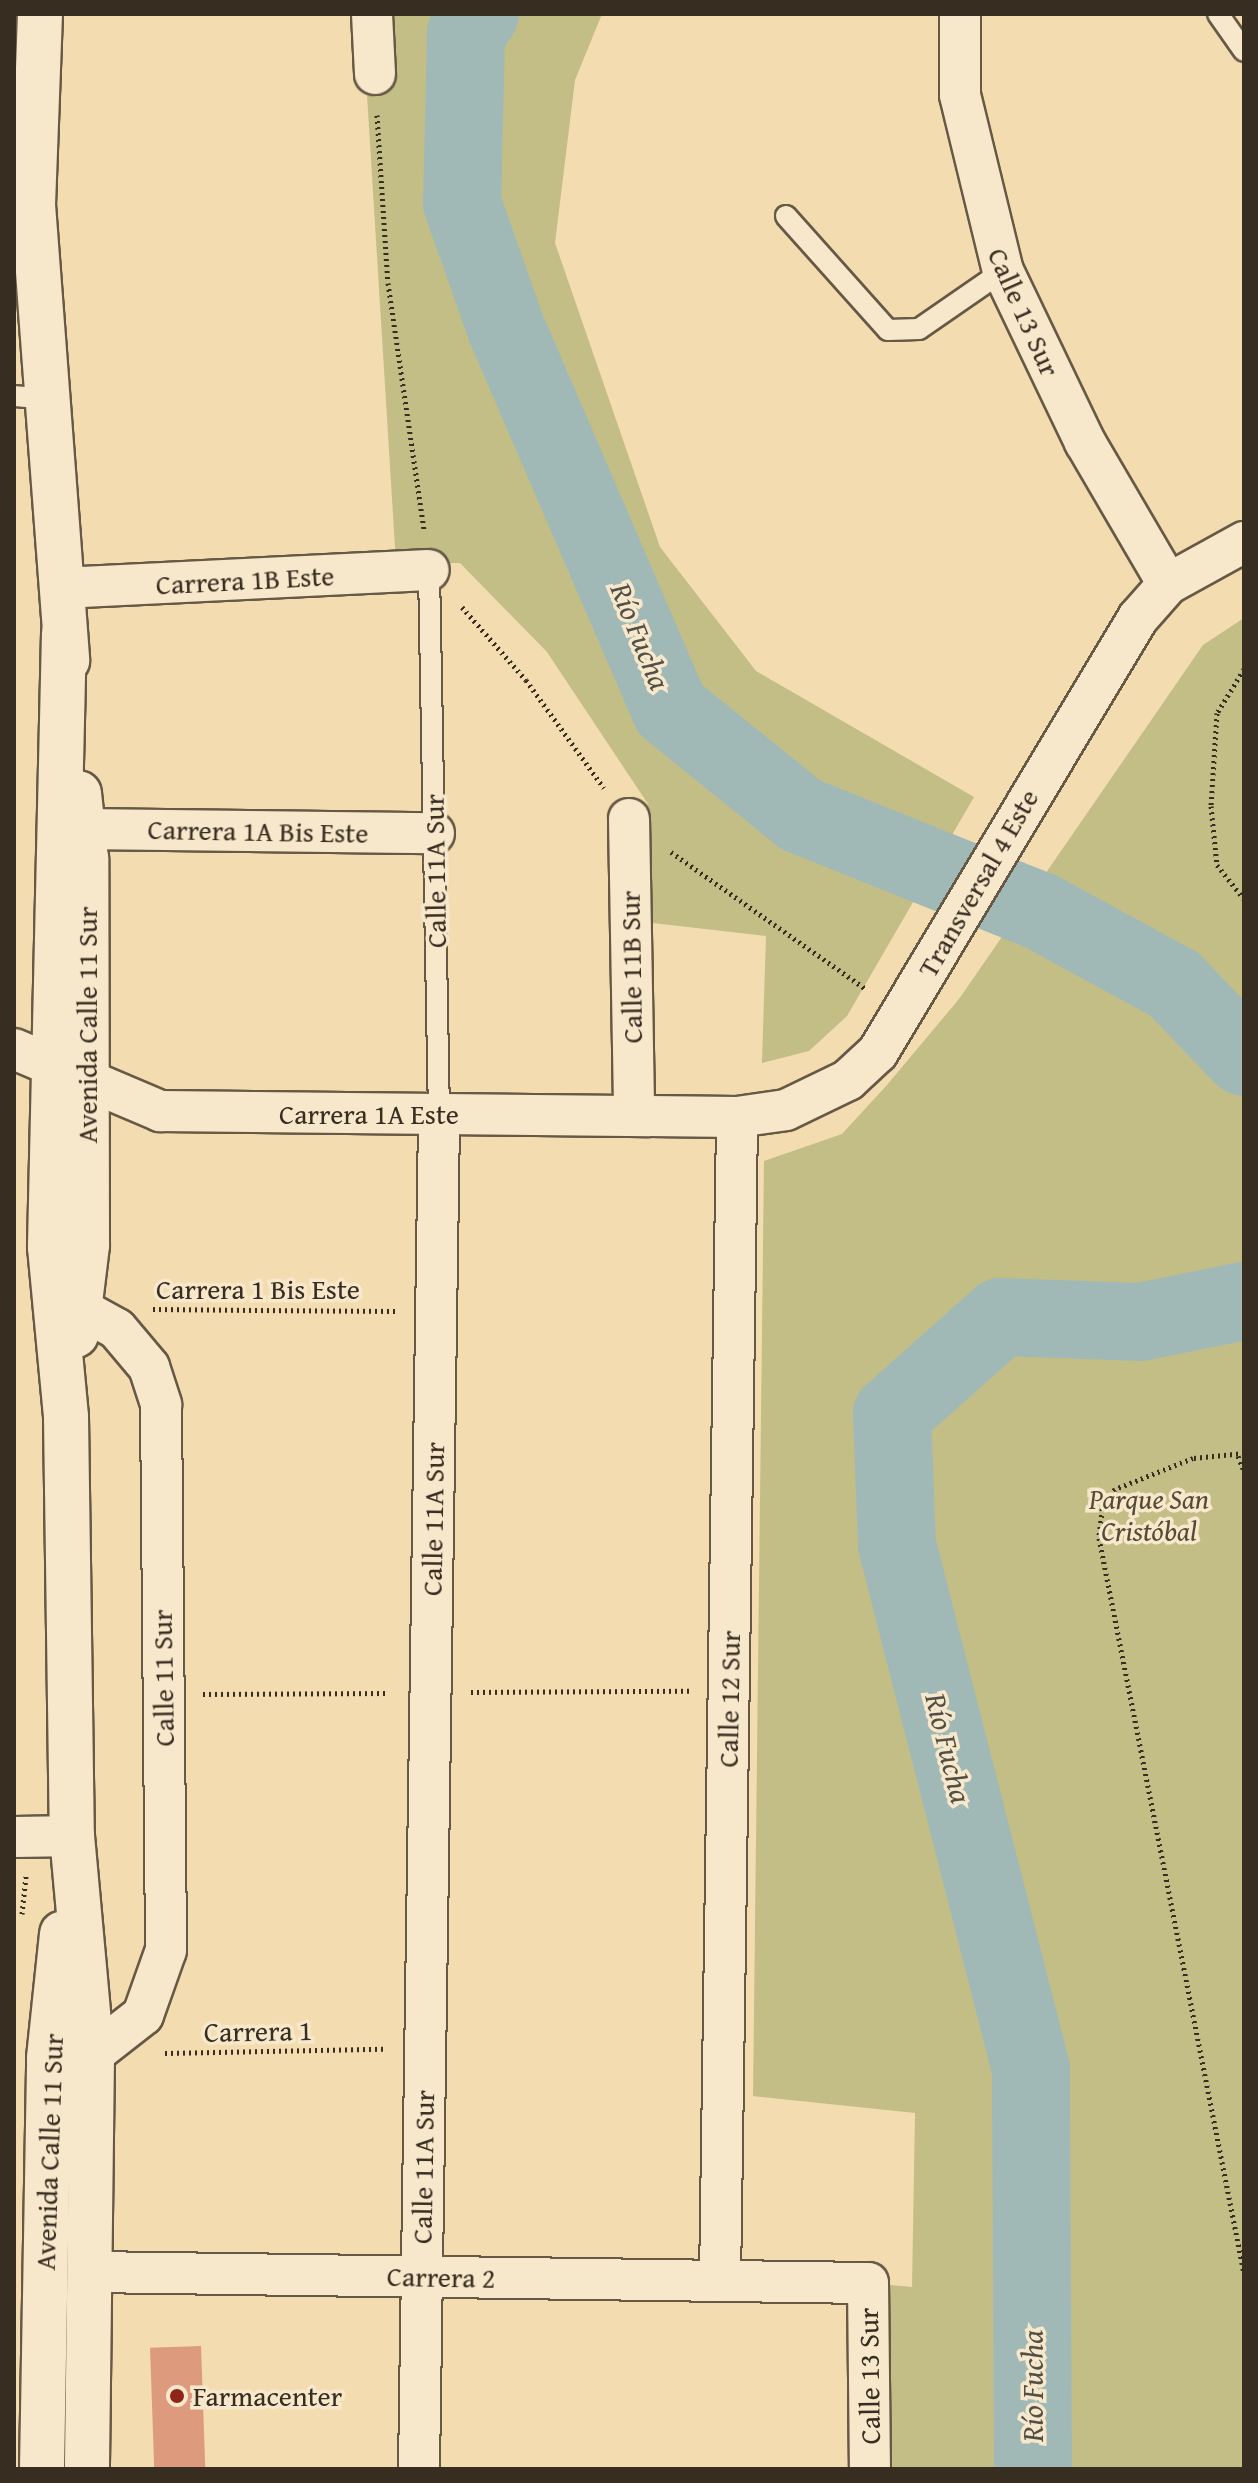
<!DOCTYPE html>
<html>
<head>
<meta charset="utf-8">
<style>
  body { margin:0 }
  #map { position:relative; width:1258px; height:2483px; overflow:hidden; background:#f2dcb0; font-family:"Gentium Book Plus",serif }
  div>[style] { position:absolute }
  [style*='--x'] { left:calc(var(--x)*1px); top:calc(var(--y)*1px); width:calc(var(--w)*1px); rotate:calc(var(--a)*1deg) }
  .green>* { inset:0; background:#c2be86 }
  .river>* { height:78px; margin:-39px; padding:0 39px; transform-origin:39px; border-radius:39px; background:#a0b9b7 }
  .building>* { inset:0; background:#dd9a7d; transform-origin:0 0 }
  .path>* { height:5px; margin-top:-2.5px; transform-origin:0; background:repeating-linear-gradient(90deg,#382d21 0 2px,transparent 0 6px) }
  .roads { filter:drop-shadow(2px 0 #665945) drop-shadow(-2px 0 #665945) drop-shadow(0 2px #665945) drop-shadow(0 -2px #665945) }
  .lane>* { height:20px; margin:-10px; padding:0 10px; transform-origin:10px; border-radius:10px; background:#f7e8cc }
  .street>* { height:40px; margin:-20px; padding:0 20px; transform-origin:20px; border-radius:20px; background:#f7e8cc }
  .secondary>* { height:44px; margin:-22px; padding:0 22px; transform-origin:22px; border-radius:22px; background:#f7e8cc }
  .dots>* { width:22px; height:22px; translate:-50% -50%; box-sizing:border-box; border:4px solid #f7e8cc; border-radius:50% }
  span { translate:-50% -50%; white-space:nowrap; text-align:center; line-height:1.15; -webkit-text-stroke:7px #f7e8cc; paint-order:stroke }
  .street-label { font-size:28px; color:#382d21 }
  .park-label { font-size:28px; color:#544a35; font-style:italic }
  .poi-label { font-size:28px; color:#382d21 }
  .left { translate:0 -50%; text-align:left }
  .water-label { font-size:30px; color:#525046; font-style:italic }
  .frame { position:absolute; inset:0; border:16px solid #382d21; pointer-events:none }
</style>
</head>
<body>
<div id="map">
  <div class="green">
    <div style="clip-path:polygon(362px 14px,602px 14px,575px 80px,555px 243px,660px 547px,756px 671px,974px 797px,847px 1016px,809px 1051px,762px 1063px,766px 936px,653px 923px,648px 804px,547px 652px,460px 563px,396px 563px)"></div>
    <div style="clip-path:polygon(1244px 618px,1244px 2469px,870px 2469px,868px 2283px,912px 2287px,915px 2113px,753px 2096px,764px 1161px,842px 1134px,887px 1085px,959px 999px,1203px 645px)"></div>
  </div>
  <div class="river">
    <div style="--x:480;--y:14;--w:24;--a:126"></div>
    <div style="--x:466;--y:33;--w:170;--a:91.3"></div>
    <div style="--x:462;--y:203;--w:133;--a:70.6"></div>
    <div style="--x:506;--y:328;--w:415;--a:66.7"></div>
    <div style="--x:670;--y:709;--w:169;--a:39"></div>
    <div style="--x:801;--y:815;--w:258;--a:21.9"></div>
    <div style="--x:1040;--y:911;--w:153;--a:28.6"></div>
    <div style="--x:1174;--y:984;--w:101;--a:46.2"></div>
    <div style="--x:1033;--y:2469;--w:400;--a:-90.3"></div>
    <div style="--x:1031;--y:2069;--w:541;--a:-104.34"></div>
    <div style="--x:897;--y:1545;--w:131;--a:-92.2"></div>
    <div style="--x:892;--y:1414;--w:146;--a:-41.7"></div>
    <div style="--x:1001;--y:1317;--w:139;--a:2.1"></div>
    <div style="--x:1140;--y:1322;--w:106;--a:-11.4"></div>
  </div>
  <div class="building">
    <div style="left:201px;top:2346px;width:123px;height:51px;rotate:88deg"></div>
  </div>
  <div class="path">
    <div style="--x:377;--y:115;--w:168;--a:86.3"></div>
    <div style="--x:388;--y:283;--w:250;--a:81.7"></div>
    <div style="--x:462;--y:607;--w:97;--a:48.8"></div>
    <div style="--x:526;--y:680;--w:133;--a:54.2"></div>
    <div style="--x:1244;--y:669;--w:52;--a:121.5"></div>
    <div style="--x:1217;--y:713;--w:93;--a:93.7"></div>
    <div style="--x:1211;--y:806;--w:59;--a:84.2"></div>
    <div style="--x:1217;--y:865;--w:43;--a:51.5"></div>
    <div style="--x:671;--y:852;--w:238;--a:35.1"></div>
    <div style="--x:153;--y:1309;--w:242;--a:0.5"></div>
    <div style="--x:1244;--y:1453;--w:51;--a:174.4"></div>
    <div style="--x:1193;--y:1458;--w:84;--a:158.3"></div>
    <div style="--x:1115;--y:1489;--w:18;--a:131"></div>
    <div style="--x:1103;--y:1503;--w:35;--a:97"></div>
    <div style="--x:1099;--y:1538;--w:750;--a:78.85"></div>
    <div style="--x:1238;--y:1456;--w:16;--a:68"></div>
    <div style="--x:471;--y:1692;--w:218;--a:-0.3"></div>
    <div style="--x:203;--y:1694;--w:186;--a:-0.3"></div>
    <div style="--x:22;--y:1914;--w:38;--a:-84"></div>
    <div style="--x:165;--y:2053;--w:218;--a:-1.1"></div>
  </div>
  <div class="roads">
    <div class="lane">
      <div style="--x:1218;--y:14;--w:45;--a:54.9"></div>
      <div style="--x:786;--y:216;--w:153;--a:48.2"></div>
      <div style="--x:888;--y:330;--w:31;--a:-2"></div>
      <div style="--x:919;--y:329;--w:102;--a:-34.6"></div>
      <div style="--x:14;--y:396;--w:33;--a:5"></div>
      <div style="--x:429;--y:570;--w:544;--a:88.95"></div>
    </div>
    <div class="street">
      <div style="--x:372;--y:14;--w:60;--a:87.1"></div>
      <div style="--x:960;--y:14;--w:81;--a:90"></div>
      <div style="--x:960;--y:95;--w:181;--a:76.3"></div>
      <div style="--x:1003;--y:271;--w:190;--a:64.4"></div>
      <div style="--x:1085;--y:442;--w:164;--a:59.7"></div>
      <div style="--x:61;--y:588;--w:368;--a:-2.8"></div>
      <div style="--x:629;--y:819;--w:297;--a:89"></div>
      <div style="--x:83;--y:829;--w:351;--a:0.7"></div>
      <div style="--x:14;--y:1049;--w:159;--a:23"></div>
      <div style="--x:160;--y:1111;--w:577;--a:0.6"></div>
      <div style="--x:737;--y:1117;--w:49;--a:-8.1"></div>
      <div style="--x:786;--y:1110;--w:69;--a:-25.8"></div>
      <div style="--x:848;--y:1080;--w:41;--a:-43"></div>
      <div style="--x:878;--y:1052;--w:506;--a:-59.08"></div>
      <div style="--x:1138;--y:618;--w:45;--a:-48.6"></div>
      <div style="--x:1168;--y:584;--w:87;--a:-28.9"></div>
      <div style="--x:79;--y:1308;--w:43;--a:28.9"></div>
      <div style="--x:117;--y:1329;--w:50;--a:49.9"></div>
      <div style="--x:149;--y:1367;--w:40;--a:72"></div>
      <div style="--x:161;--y:1405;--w:545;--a:89.47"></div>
      <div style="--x:166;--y:1950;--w:69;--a:109.5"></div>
      <div style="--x:143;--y:2015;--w:65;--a:141.9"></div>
      <div style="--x:14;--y:1837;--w:58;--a:-1"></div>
      <div style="--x:90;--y:2272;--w:778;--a:0.81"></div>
      <div style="--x:868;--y:2283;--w:186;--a:89.4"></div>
      <div style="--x:720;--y:2281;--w:1164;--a:-89.16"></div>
      <div style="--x:419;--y:2469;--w:1355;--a:-89.15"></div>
    </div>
    <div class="secondary">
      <div style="--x:40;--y:14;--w:191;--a:92.1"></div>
      <div style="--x:33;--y:205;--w:457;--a:85.7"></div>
      <div style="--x:64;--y:633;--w:614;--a:91.31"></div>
      <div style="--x:50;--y:1247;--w:171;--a:84.6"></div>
      <div style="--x:66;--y:1417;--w:419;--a:89.2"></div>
      <div style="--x:72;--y:1836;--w:220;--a:84.8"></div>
      <div style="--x:92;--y:2055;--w:414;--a:90.7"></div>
      <div style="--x:76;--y:1335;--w:91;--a:-83"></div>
      <div style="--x:87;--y:1245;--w:386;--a:-90.1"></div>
      <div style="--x:86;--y:859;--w:66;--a:-96.1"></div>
      <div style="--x:42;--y:2469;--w:411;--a:-89"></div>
      <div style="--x:49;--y:2058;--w:125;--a:-84"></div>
    </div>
  </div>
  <div class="dots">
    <div style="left:177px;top:2396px;background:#8f2418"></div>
  </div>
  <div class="street-label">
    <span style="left:1024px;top:312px;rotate:66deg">Calle 13 Sur</span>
    <span style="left:245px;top:580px;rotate:-3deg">Carrera 1B Este</span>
    <span style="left:258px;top:831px;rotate:1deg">Carrera 1A Bis Este</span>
    <span style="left:435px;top:871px;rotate:-91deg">Calle 11A Sur</span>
    <span style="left:978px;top:883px;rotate:-60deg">Transversal 4 Este</span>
    <span style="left:631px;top:967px;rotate:-91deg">Calle 11B Sur</span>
    <span style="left:87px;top:1025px;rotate:-90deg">Avenida Calle 11 Sur</span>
    <span style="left:369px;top:1114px">Carrera 1A Este</span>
    <span style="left:258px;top:1289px">Carrera 1 Bis Este</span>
    <span style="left:433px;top:1519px;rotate:-89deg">Calle 11A Sur</span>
    <span style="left:163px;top:1678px;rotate:-91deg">Calle 11 Sur</span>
    <span style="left:729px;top:1699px;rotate:-89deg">Calle 12 Sur</span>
    <span style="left:258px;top:2031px;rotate:-1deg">Carrera 1</span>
    <span style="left:49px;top:2152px;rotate:-88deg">Avenida Calle 11 Sur</span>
    <span style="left:423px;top:2167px;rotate:-89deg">Calle 11A Sur</span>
    <span style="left:441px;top:2277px;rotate:1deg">Carrera 2</span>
    <span style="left:869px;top:2376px;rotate:-91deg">Calle 13 Sur</span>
  </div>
  <div class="park-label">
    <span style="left:1149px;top:1515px">Parque San<br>Cristóbal</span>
  </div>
  <div class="poi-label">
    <span class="left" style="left:193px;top:2396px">Farmacenter</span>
  </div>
  <div class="water-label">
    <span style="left:641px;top:636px;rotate:68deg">Río Fucha</span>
    <span style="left:949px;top:1748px;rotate:76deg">Río Fucha</span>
    <span style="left:1032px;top:2386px;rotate:-90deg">Río Fucha</span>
  </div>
  <div class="frame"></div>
</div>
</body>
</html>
